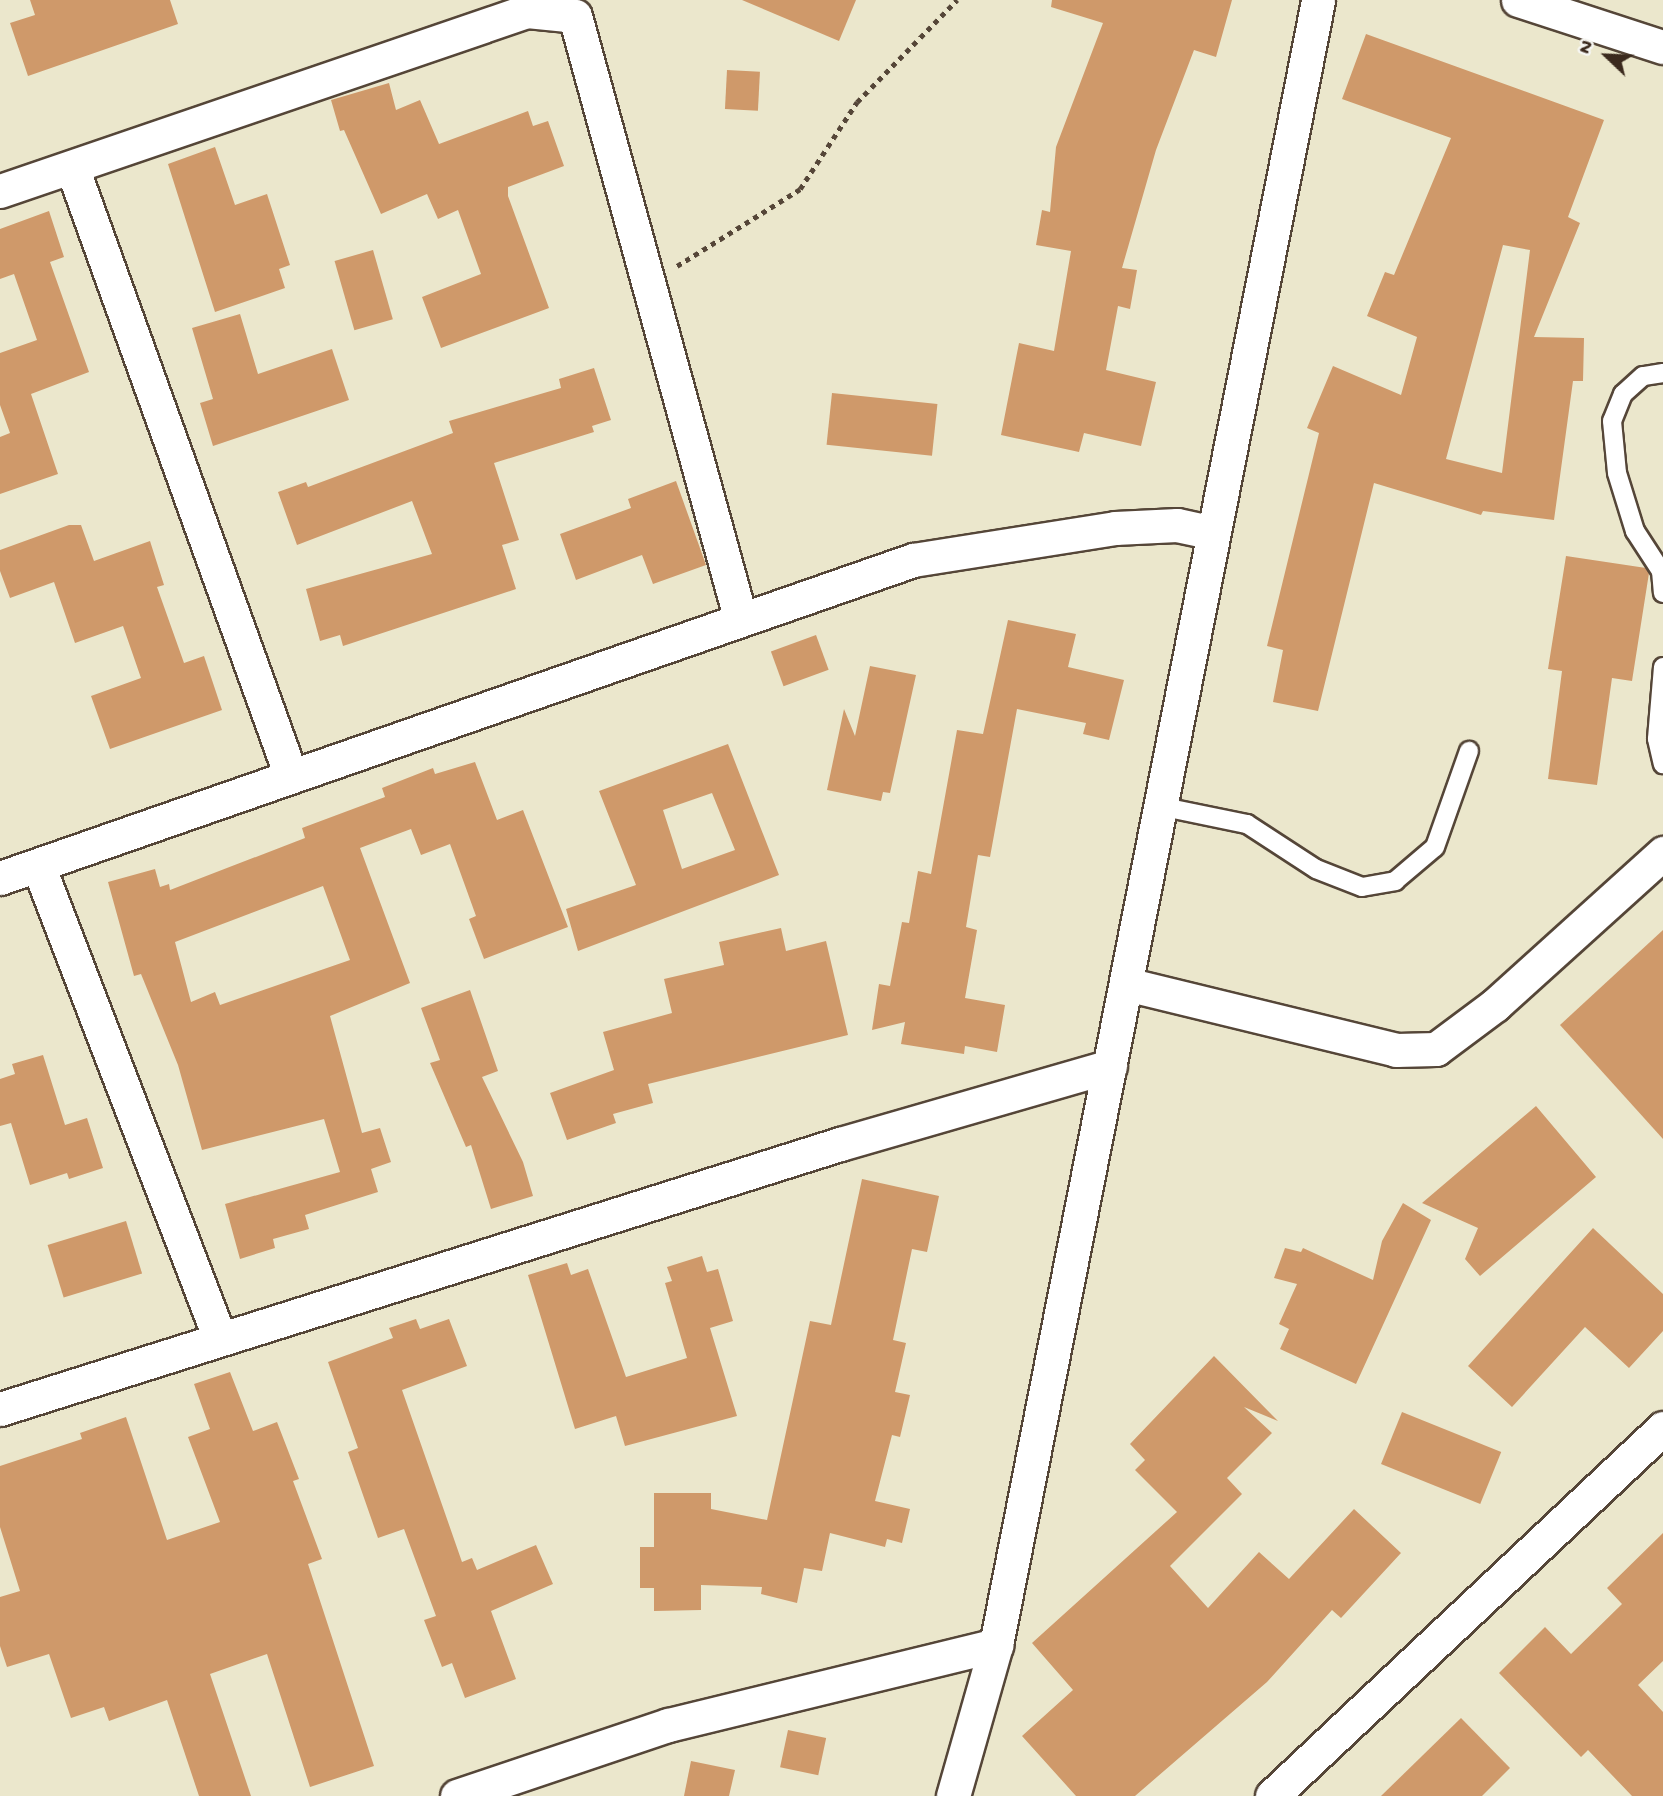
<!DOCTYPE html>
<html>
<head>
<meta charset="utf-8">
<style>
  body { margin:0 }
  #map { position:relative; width:1663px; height:1796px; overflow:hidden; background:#ebe7cc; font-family:"Gochi Hand",sans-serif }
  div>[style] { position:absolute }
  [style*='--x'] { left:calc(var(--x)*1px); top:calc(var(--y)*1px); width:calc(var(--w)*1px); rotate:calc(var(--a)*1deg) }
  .building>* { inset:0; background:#cf996a; transform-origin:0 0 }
  .path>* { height:4.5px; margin-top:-2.25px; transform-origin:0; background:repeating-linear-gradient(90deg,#554638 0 5px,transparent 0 10px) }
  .roads { filter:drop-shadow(2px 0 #554638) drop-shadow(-2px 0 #554638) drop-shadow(0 2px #554638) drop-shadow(0 -2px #554638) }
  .service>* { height:18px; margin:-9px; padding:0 9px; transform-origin:9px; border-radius:9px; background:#fff }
  .minor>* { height:33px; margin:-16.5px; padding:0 16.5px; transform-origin:16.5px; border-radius:16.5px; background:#fff }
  span { translate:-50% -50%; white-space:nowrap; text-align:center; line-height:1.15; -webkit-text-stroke:5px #f6f6f2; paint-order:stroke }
  .north { position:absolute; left:1572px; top:21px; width:70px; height:70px; -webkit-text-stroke:5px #f6f6f2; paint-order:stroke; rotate:293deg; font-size:19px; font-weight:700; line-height:28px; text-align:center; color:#3b2a1e }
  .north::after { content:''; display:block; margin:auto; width:24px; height:32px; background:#3b2a1e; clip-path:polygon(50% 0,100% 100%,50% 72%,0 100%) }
</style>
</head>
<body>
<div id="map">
  <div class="building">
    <div style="clip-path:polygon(30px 0,170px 0,178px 24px,28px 76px,10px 23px,35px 15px)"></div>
    <div style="clip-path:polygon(742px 0,856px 0,839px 41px)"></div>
    <div style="clip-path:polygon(1052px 0,1232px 0,1216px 57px,1194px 50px,1156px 150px,1122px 268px,1137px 270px,1130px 309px,1118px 306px,1106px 370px,1156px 382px,1141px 446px,1084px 433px,1079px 452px,1001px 435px,1019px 343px,1054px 351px,1071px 251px,1036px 245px,1042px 210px,1050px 212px,1056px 147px,1103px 23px,1051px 7px)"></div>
    <div style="clip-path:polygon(evenodd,1366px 34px,1604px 120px,1568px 217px,1580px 223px,1534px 337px,1584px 338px,1583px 381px,1573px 381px,1554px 520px,1483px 511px,1481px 515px,1374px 483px,1318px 711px,1273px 702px,1283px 650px,1267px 646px,1319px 433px,1307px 428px,1333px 366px,1401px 395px,1417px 337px,1367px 316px,1385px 272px,1394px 275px,1451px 138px,1342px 99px,1366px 34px,1503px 245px,1530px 250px,1502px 473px,1446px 459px,1503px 245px)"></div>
    <div style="left:727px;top:70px;width:33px;height:39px;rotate:3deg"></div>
    <div style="clip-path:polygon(389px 83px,396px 110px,420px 100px,439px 144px,528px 111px,533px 126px,548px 121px,564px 166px,508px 187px,508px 196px,549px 308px,441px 348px,422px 297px,481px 274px,458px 210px,438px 219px,427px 194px,381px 214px,344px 130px,340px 131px,331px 100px)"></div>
    <div style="clip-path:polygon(215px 147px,235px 205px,267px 194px,290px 265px,279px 269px,285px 288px,215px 312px,168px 164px)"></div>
    <div style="clip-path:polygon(49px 211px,64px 257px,50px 262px,89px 372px,31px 394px,58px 474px,0 494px,0 437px,10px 433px,0 405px,0 353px,37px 340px,14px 274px,0 279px,0 229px)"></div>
    <div style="left:373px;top:250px;width:72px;height:40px;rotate:74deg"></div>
    <div style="clip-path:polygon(240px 314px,258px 374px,332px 349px,349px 400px,213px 446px,200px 403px,213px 399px,192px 328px)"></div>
    <div style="clip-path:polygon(594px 368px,611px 420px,592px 426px,594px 432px,494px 463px,519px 540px,502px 545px,516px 589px,343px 646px,340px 635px,320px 641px,306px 589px,432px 554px,412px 501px,297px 545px,278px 492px,306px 482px,308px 487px,453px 433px,449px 421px,561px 388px,559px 379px)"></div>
    <div style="left:832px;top:393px;width:106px;height:52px;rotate:6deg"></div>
    <div style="clip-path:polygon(676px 481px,706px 565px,653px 584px,642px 555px,576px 580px,560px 534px,631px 508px,628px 499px)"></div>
    <div style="clip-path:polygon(69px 525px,81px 525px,94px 561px,150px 541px,164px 585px,157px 587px,184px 663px,204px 656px,222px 710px,110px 749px,91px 696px,141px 678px,123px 626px,75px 643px,54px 582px,10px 598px,0 571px,0 550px)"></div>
    <div style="clip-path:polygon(1566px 556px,1646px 568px,1649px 573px,1632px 681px,1612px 678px,1597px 785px,1548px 779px,1562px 671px,1548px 669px)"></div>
    <div style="clip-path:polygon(1008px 620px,1076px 634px,1068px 667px,1124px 680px,1109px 740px,1083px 734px,1086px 723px,1017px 709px,990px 857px,978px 855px,966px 927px,977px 930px,965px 998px,1005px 1005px,997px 1052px,965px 1046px,964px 1054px,901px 1044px,905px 1022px,872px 1030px,879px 984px,890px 986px,902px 922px,909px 923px,918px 871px,931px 874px,957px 730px,983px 734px)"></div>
    <div style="left:816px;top:635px;width:37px;height:48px;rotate:70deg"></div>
    <div style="clip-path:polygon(870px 666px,916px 675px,890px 793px,883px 792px,881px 801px,827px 790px,844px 709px,855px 736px)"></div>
    <div style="clip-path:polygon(evenodd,728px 744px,779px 875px,578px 951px,566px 909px,636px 885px,599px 791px,728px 744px,712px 793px,735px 850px,682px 869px,663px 810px,712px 793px)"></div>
    <div style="clip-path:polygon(evenodd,475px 762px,497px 820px,523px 810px,568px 927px,484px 959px,469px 919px,476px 916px,450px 844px,421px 855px,411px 829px,360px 848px,410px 983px,330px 1016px,362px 1133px,380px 1128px,391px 1162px,371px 1169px,378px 1192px,305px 1215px,309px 1229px,273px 1239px,275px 1248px,240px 1259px,225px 1204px,340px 1172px,324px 1119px,202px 1150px,178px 1065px,141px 974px,134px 976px,108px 882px,155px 869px,160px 887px,169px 884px,170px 890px,305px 838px,302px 828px,385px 797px,382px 788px,433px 768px,435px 774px,475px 762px,323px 886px,350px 960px,220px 1005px,215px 992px,191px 1002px,175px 942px,323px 886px)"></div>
    <div style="clip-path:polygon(781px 928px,786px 951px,826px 941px,848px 1035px,648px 1084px,653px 1103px,613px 1114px,616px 1123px,567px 1140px,550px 1093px,614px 1070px,603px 1032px,672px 1013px,664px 979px,724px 965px,719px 942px)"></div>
    <div style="clip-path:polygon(1663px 930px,1663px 1139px,1560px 1025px)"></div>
    <div style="clip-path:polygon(470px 990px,498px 1071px,482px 1077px,523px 1162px,533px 1196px,491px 1209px,471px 1145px,466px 1147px,430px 1063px,440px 1060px,421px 1008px)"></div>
    <div style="clip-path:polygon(43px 1055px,65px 1125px,87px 1118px,103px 1168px,69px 1179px,67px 1173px,30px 1185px,11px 1123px,0 1126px,0 1079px,15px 1074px,12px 1064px)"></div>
    <div style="clip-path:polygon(1536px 1106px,1596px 1177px,1480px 1276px,1465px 1259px,1478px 1228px,1422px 1203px)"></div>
    <div style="clip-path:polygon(862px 1179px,939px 1196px,927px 1252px,912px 1249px,893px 1340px,906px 1343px,895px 1392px,910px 1395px,900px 1437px,892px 1435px,875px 1501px,910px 1509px,902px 1543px,887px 1539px,885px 1547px,830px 1533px,822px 1571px,804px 1568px,797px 1603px,761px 1594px,762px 1587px,701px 1585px,701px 1610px,654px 1611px,654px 1588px,640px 1588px,640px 1547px,654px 1547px,654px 1493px,711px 1493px,711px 1509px,767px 1520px,810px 1321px,831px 1325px)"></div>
    <div style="clip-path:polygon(1403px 1203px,1431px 1220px,1356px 1384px,1280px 1349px,1289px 1329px,1279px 1324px,1297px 1284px,1274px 1278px,1285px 1248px,1301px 1252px,1303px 1248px,1373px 1280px,1382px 1241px)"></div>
    <div style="left:126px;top:1221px;width:55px;height:82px;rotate:73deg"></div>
    <div style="clip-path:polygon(1593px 1228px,1663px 1294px,1663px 1331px,1629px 1368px,1585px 1327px,1512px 1407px,1468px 1366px)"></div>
    <div style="clip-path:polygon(702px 1256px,707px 1272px,718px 1269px,733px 1321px,710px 1328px,737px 1416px,625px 1446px,616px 1416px,575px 1429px,528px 1275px,567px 1263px,571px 1275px,588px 1269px,626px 1377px,687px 1358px,665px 1283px,672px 1281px,667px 1267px)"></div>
    <div style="clip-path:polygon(416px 1319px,420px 1329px,449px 1319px,467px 1366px,402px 1390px,462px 1562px,472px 1558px,477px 1570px,536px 1545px,553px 1584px,491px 1611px,516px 1679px,465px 1698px,452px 1663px,442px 1667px,424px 1620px,436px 1616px,404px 1529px,378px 1538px,348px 1452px,358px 1448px,328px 1362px,393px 1338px,389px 1328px)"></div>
    <div style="clip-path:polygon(1214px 1356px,1278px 1421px,1244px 1407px,1272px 1433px,1227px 1478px,1242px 1494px,1170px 1566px,1208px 1608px,1259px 1552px,1289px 1579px,1354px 1509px,1401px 1553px,1341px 1618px,1332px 1610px,1267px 1682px,1135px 1796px,1076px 1796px,1022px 1736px,1073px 1690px,1032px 1643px,1177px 1512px,1135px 1470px,1145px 1460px,1130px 1444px)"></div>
    <div style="clip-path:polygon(230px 1372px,253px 1431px,277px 1422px,299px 1479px,293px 1481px,322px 1559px,308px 1564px,374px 1766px,310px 1787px,267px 1654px,210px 1674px,251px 1796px,199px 1796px,167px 1700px,109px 1721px,104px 1707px,71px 1718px,49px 1654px,7px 1667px,0 1646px,0 1597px,20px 1591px,0 1527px,0 1466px,82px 1439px,80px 1433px,126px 1417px,167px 1540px,220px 1522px,188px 1437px,210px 1429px,194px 1384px)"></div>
    <div style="left:1402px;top:1412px;width:107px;height:56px;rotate:22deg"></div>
    <div style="clip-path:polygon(1663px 1533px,1663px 1661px,1638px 1685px,1663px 1712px,1663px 1796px,1632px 1796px,1588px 1750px,1581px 1757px,1499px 1673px,1545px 1627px,1571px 1654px,1622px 1604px,1607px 1588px)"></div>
    <div style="clip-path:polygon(1461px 1718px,1510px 1768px,1482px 1796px,1381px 1796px)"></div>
    <div style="left:788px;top:1730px;width:39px;height:38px;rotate:12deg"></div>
    <div style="clip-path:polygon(691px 1761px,735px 1770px,729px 1796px,684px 1796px)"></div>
  </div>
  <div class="path">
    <div style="--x:677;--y:266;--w:145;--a:-32"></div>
    <div style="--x:800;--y:189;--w:104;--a:-56.8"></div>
    <div style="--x:857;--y:102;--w:143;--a:-45.6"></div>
  </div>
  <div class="roads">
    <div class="service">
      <div style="--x:1663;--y:373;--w:20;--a:171"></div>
      <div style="--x:1643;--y:376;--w:27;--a:138"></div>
      <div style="--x:1623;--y:394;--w:29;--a:112"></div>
      <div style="--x:1612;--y:421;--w:52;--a:84.5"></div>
      <div style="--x:1617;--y:473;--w:61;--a:72.8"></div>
      <div style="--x:1635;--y:531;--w:48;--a:57"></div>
      <div style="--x:1661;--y:571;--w:22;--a:85"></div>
      <div style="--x:1663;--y:667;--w:72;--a:94.8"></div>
      <div style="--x:1657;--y:739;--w:26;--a:77"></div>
      <div style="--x:1159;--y:806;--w:90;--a:11.6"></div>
      <div style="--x:1247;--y:824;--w:82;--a:33.1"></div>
      <div style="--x:1316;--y:869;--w:49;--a:21.4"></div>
      <div style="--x:1362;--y:887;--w:34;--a:-10"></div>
      <div style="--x:1395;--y:881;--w:52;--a:-40.4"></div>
      <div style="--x:1435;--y:847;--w:102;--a:-70.5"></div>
    </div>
    <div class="minor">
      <div style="--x:1518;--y:0;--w:152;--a:18"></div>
      <div style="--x:72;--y:167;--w:647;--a:70.22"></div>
      <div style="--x:0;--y:191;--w:557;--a:-18.86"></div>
      <div style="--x:527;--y:11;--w:48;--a:5.9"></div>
      <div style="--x:575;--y:16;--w:623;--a:74.65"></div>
      <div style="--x:38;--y:865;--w:508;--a:68.99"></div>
      <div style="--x:0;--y:878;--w:967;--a:-19.2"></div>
      <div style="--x:913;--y:560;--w:205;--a:-9"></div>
      <div style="--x:1115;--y:528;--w:62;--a:-2.8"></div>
      <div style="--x:1177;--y:525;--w:35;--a:12"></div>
      <div style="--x:1126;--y:984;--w:278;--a:13.7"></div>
      <div style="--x:1396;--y:1050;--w:40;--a:-1.4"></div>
      <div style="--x:1436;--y:1049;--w:74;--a:-36.7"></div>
      <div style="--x:1495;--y:1005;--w:227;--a:-42.1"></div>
      <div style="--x:0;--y:1409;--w:881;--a:-17.51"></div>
      <div style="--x:840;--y:1144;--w:281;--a:-16.1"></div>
      <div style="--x:457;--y:1796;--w:223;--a:-18.6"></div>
      <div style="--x:668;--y:1725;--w:338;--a:-13.7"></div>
      <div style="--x:953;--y:1796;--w:157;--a:-74.1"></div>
      <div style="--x:996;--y:1645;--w:1676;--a:-78.92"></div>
      <div style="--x:1272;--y:1796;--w:537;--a:-43.26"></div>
    </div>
  </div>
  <div class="north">N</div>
</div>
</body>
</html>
